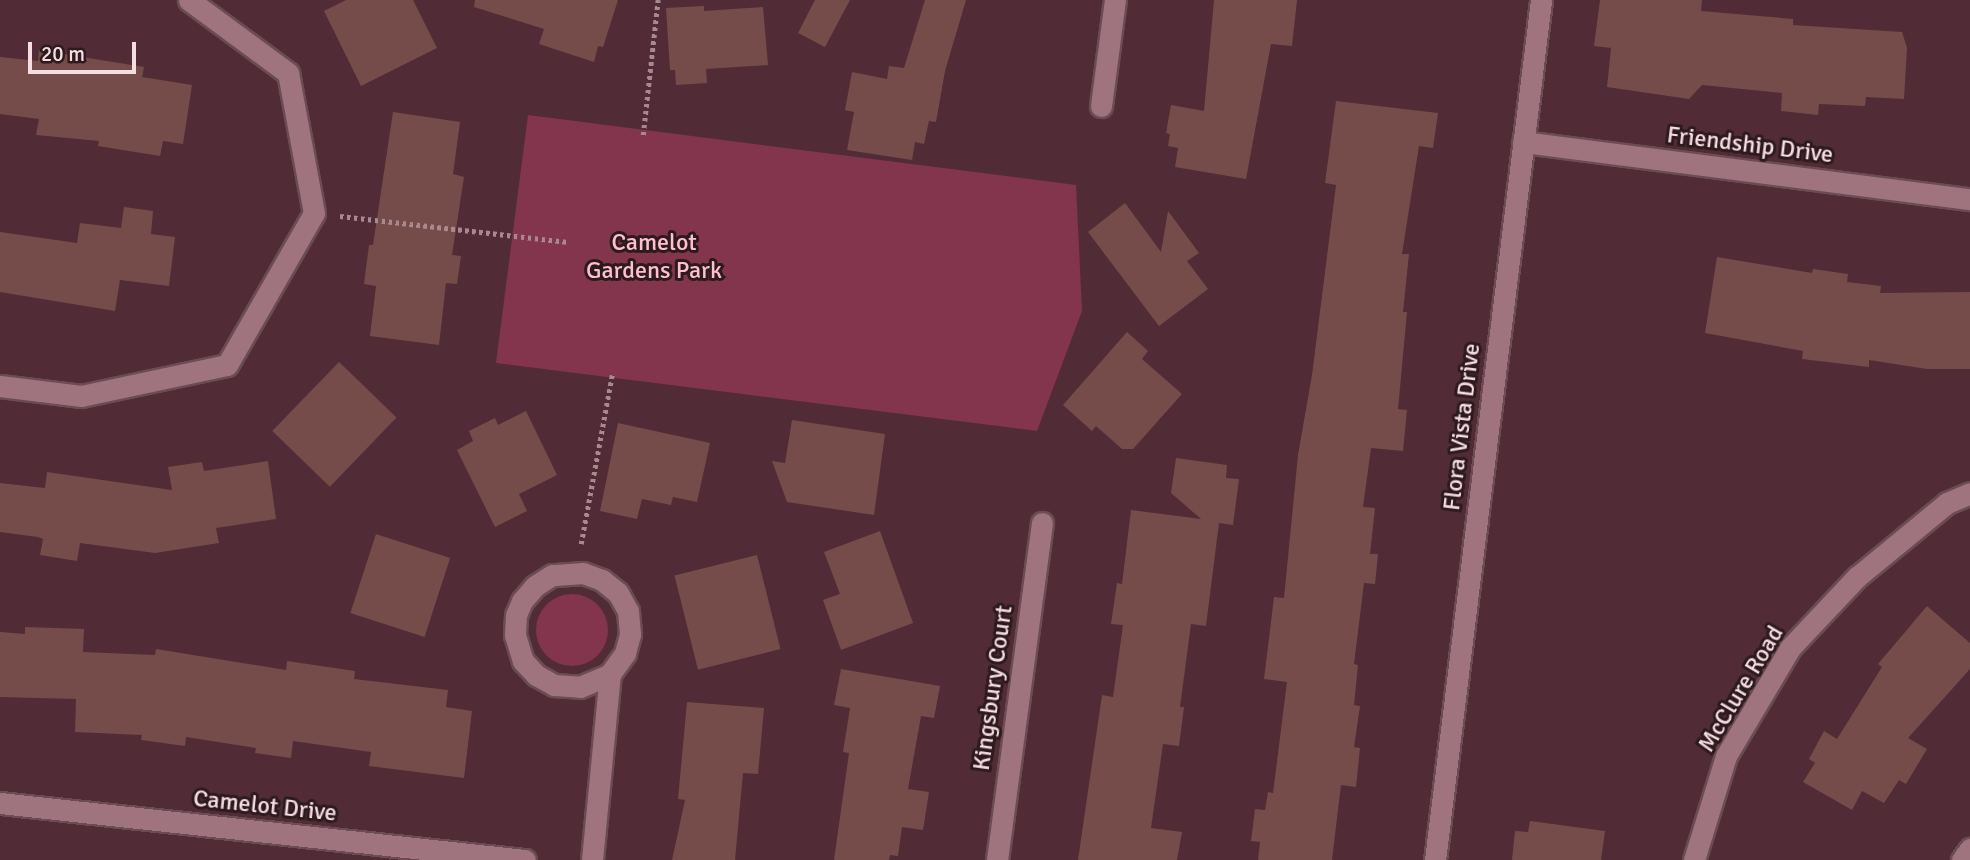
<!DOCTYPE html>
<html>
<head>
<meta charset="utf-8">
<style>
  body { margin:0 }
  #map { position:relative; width:1970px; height:860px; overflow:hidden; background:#512c36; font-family:Signika,sans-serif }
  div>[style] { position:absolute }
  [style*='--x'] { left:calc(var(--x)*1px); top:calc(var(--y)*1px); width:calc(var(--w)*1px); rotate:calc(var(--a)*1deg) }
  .green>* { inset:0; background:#82354d }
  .round { border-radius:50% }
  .building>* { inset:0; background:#754c49; transform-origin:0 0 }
  .path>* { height:4.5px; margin-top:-2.25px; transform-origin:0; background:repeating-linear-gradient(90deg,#a88990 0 3.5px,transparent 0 7px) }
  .roads { filter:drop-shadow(2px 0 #6b4c54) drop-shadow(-2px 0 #6b4c54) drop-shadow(0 2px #6b4c54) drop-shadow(0 -2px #6b4c54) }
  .street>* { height:21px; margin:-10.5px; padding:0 10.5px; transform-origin:10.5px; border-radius:10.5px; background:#9f747e }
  span { translate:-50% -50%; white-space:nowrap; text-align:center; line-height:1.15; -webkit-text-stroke:6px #2c1a1f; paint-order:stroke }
  .street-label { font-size:24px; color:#f6dde2 }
  .park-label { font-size:24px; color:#fec0ce }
  .scale { position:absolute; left:28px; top:42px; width:108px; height:32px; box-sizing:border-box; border:4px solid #f6dde2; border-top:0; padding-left:9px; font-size:21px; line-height:24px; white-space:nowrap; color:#f6dde2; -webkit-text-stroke:5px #2c1a1f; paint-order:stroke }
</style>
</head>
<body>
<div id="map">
  <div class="green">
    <div style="clip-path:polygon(528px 115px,1076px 185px,1082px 311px,1037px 431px,496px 363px)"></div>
    <div class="round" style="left:536px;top:594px;width:72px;height:72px"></div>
  </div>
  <div class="building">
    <div style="clip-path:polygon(346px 0,413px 0,437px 48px,361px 86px,324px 11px)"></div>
    <div style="clip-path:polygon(475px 0,618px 0,603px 47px,598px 46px,594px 62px,539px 44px,544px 29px,474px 7px)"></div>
    <div style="clip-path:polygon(815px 0,850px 0,825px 47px,798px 33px)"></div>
    <div style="clip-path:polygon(925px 0,966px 0,945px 71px,936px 122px,929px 121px,924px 144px,915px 142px,912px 160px,847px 150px,854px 112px,845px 110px,852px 72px,887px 79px,889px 66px,904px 68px)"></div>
    <div style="clip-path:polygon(1214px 0,1297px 0,1292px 46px,1271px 44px,1246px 179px,1175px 167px,1178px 148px,1168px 146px,1170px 134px,1166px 133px,1171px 105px,1204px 111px)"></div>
    <div style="clip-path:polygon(1600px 0,1702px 0,1701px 11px,1793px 19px,1793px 25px,1902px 32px,1907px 48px,1904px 99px,1866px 97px,1865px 106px,1819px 104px,1818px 115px,1781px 111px,1782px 93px,1702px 85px,1689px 99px,1607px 87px,1611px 48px,1594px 46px)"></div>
    <div style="clip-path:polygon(704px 6px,704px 11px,763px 7px,768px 65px,706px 69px,707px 83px,676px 85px,675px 70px,670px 70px,666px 8px)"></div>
    <div style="clip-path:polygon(39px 50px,144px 67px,142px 77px,192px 85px,183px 144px,163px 141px,160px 156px,98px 146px,99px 141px,36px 135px,39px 119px,0 114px,0 57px,38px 61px)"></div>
    <div style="clip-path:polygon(1336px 101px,1438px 113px,1433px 148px,1419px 146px,1402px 254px,1409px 254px,1403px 312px,1407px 312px,1398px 409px,1407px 410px,1403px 451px,1371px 448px,1363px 507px,1375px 508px,1370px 554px,1378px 554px,1375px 584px,1364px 583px,1354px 664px,1358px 665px,1354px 705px,1360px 706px,1354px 747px,1360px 748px,1356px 787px,1341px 785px,1332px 860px,1258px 860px,1260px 842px,1251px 841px,1255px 809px,1265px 810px,1268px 792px,1273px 793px,1287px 682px,1264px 679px,1274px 597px,1284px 598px,1298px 455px,1312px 375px,1336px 185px,1325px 183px)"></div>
    <div style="clip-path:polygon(393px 112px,460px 122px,453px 174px,464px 177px,452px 255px,461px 256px,457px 284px,446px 283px,439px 345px,370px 336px,376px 286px,364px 284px,369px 245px,373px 245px)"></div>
    <div style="clip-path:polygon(1125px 203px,1161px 252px,1168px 211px,1199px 253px,1187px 261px,1208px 289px,1159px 326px,1088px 232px)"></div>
    <div style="clip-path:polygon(124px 207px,153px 211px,151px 234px,175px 237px,169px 286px,120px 280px,115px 311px,0 292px,0 232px,77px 243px,80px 223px,121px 228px)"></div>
    <div style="clip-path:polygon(1717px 257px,1812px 273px,1813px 269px,1848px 274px,1847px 282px,1881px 286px,1880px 293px,1970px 292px,1970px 369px,1927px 369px,1869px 360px,1869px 367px,1802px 359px,1803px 351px,1705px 333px)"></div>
    <div style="clip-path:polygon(1127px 332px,1148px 351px,1142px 359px,1182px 394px,1133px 449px,1122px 449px,1096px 426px,1092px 431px,1063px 405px)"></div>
    <div style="left:339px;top:362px;width:80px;height:96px;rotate:44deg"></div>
    <div style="clip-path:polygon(526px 411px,557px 475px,519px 494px,527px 511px,495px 527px,457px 450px,473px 441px,469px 431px,495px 418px,498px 425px)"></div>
    <div style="clip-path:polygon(792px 420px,885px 434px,874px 515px,787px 502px,772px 461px,785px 463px)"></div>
    <div style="clip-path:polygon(618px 423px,710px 443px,697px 502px,673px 497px,671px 505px,642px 499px,637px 519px,600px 511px)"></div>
    <div style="clip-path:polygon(1176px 458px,1227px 465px,1226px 478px,1239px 479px,1233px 525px,1219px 523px,1206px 626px,1191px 624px,1180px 707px,1184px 707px,1179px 746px,1163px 744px,1151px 828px,1182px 832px,1177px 860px,1078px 860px,1102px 695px,1113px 697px,1123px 625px,1111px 624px,1117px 583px,1122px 584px,1131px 510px,1201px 519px,1171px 493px)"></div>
    <div style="clip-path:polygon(268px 461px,276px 519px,216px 528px,219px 543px,155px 553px,80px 543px,77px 561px,40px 555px,43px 539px,38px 537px,0 532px,0 483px,45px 488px,47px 472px,172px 490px,168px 467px,202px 462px,204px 471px)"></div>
    <div style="clip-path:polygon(880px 531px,913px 623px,841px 650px,823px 600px,840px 594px,824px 552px)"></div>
    <div style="left:376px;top:534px;width:78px;height:83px;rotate:18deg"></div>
    <div style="left:757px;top:555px;width:97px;height:85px;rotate:76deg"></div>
    <div style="clip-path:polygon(1927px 606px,1970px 643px,1970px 669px,1908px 738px,1927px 749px,1906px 784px,1899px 780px,1884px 803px,1862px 791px,1852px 810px,1803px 782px,1815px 763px,1809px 759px,1824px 731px,1837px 739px,1882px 667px,1878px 664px)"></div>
    <div style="clip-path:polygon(25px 627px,84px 629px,83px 652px,155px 655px,156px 649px,286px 670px,287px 661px,355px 671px,354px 679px,448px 690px,446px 707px,472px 711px,464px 778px,369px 766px,371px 752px,293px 741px,291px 758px,255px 753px,256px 748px,186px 737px,185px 746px,141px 740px,142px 735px,75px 732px,76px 699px,0 697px,0 632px,25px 634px)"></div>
    <div style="clip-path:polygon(841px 669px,940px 686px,934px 718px,921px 716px,908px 789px,929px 792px,923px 830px,902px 827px,898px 856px,890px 855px,889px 860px,834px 860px,849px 753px,843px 752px,850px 708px,834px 705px)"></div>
    <div style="clip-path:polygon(687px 702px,764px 708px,758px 774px,743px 773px,735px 860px,672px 860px,685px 800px,678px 799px)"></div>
    <div style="clip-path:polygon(1530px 821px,1605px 831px,1601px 860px,1512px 860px,1515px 831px,1528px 832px)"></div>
  </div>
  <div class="path">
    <div style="--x:643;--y:135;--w:136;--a:-83.7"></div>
    <div style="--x:340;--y:216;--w:230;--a:6.5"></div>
    <div style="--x:581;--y:544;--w:172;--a:-79.6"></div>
  </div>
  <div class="roads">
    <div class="street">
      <div style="--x:1101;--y:106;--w:107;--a:-82.5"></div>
      <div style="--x:1523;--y:142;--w:451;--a:7.3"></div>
      <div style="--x:0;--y:386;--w:82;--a:7"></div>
      <div style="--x:81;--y:396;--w:149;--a:-12"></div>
      <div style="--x:227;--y:365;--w:175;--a:-60.2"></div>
      <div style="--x:314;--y:213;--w:142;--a:-100.5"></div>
      <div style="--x:288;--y:73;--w:123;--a:-143.6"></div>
      <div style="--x:0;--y:803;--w:528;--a:6.2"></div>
      <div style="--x:592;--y:860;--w:187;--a:-84.5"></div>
      <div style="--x:610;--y:674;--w:26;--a:-54"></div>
      <div style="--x:625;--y:653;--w:20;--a:-75"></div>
      <div style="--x:630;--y:634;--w:23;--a:-95"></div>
      <div style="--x:628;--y:611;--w:21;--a:-119"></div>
      <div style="--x:618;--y:593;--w:21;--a:-141"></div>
      <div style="--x:602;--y:580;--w:20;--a:-160"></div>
      <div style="--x:583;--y:573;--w:31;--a:176"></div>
      <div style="--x:552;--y:575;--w:20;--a:147"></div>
      <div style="--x:535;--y:586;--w:20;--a:131"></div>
      <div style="--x:522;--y:601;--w:15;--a:113"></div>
      <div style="--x:516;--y:615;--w:20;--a:93"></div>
      <div style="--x:515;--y:635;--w:27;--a:73"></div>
      <div style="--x:523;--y:661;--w:19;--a:47"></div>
      <div style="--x:536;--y:675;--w:21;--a:29"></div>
      <div style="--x:554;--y:685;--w:26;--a:4"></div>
      <div style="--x:580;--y:687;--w:33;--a:-23"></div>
      <div style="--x:997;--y:860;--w:340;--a:-82.4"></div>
      <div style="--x:1435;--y:860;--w:867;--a:-82.97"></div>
      <div style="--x:1694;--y:860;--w:109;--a:-72.9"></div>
      <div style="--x:1726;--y:756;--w:126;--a:-59.3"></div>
      <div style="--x:1790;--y:648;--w:98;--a:-46.7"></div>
      <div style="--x:1857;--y:577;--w:117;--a:-39.4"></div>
      <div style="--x:1947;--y:503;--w:25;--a:-23"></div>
      <div style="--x:1962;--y:860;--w:14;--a:-54"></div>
    </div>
  </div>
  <div class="street-label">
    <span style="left:1750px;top:145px;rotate:7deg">Friendship Drive</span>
    <span style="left:1462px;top:427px;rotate:-83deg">Flora Vista Drive</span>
    <span style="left:993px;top:688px;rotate:-82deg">Kingsbury Court</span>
    <span style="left:1741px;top:689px;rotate:-59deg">McClure Road</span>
    <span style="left:265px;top:806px;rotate:6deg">Camelot Drive</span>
  </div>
  <div class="park-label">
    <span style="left:654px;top:257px">Camelot<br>Gardens Park</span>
  </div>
  <div class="scale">20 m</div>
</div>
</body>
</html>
